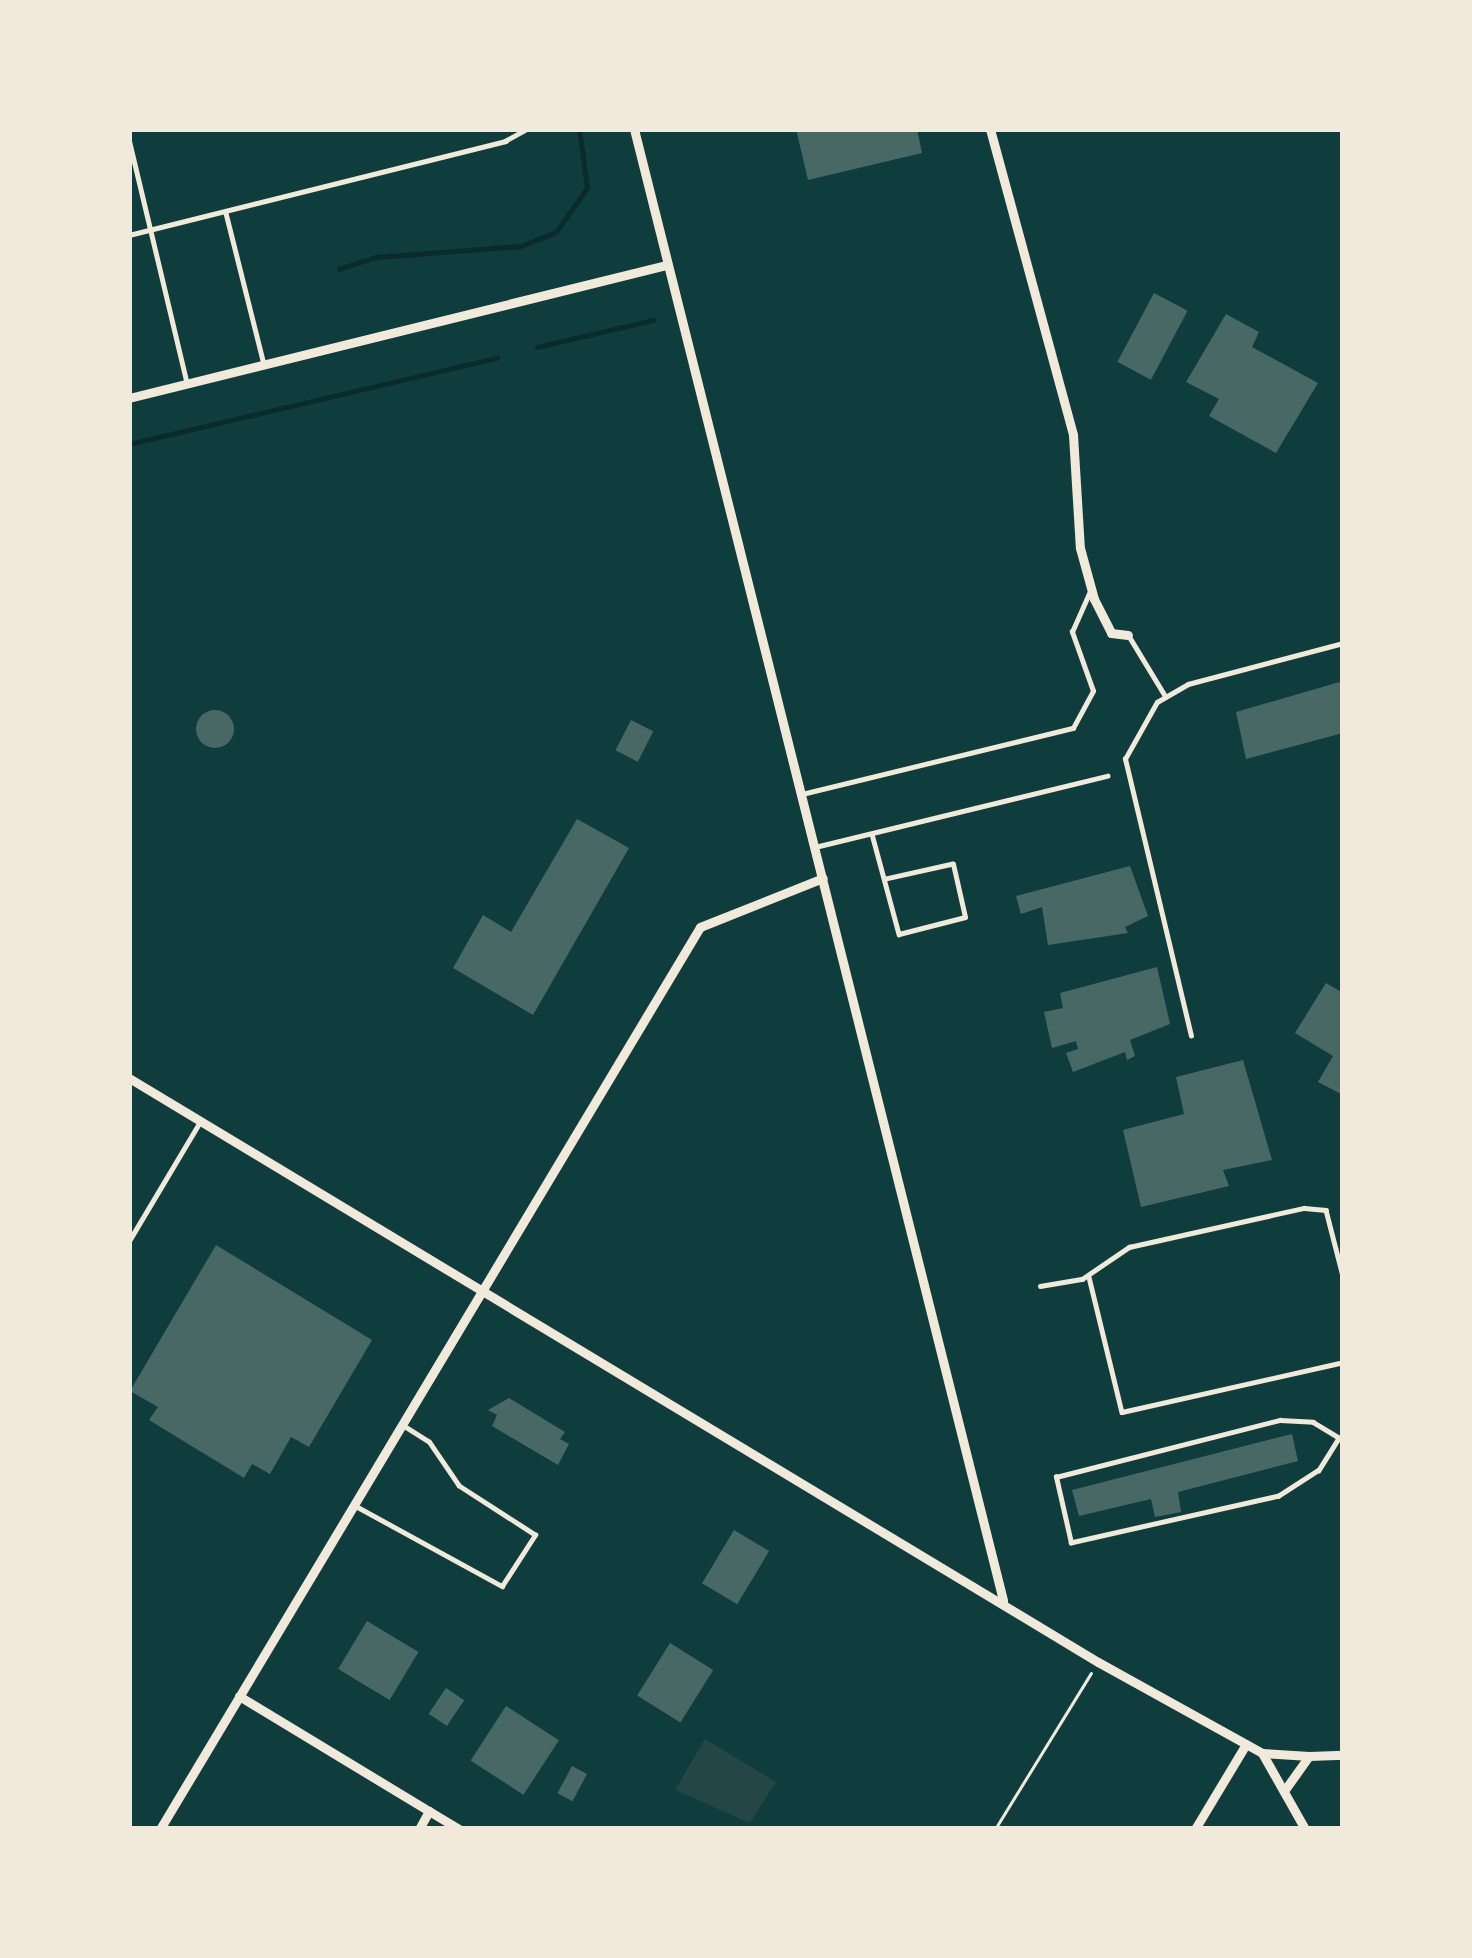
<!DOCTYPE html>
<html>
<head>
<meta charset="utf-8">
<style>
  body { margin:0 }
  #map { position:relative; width:1472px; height:1958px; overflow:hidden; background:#0f3d3e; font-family:"PT Sans",sans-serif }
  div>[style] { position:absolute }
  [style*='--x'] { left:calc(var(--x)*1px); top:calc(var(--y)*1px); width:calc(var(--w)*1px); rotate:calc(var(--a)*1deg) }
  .green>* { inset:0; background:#244646 }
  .stream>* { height:4.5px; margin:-2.25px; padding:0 2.25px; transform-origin:2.25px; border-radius:2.25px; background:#0a2a2b }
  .building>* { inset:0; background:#486865; transform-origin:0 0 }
  .round { border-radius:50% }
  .path>* { height:3px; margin:-1.5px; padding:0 1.5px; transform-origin:1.5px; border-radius:1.5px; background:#f1e9da }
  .service>* { height:4.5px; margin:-2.25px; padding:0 2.25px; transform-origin:2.25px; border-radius:2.25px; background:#f1e9da }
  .minor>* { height:9px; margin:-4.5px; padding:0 4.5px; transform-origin:4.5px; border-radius:4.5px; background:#f1e9da }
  span { translate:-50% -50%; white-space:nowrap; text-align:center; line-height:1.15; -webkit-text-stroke:9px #f1e9da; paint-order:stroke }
  .frame { position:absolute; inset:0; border:132px solid #f1e9da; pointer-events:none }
</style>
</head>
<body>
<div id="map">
  <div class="green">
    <div style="clip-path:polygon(705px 1739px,776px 1782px,750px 1823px,675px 1790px)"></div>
  </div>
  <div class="stream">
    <div style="--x:339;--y:269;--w:40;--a:-18"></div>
    <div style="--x:377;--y:257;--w:144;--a:-4.4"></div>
    <div style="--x:521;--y:246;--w:38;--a:-22"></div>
    <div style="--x:556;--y:232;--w:54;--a:-54.8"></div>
    <div style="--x:587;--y:188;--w:60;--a:-97.7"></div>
    <div style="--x:537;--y:347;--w:119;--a:-13.1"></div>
    <div style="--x:129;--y:444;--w:378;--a:-13.2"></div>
  </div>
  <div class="building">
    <div style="clip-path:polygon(796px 129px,917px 129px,922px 153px,808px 180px)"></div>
    <div style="left:1154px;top:293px;width:38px;height:78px;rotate:28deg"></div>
    <div style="clip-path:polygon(1226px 314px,1259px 332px,1252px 347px,1318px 383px,1276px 453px,1209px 416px,1219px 399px,1186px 382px)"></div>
    <div style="clip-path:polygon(1343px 681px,1343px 733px,1246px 759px,1236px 712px)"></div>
    <div class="round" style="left:196px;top:710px;width:38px;height:38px"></div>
    <div style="left:631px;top:720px;width:25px;height:34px;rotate:27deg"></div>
    <div style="clip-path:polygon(577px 819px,629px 848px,533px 1015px,453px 968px,483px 915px,511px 932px)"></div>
    <div style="clip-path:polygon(1130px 866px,1148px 916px,1125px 927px,1128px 933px,1048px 945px,1042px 907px,1021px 914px,1016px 896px)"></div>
    <div style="clip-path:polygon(1157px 967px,1170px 1024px,1130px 1040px,1135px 1056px,1127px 1060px,1125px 1052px,1073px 1072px,1066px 1053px,1078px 1049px,1076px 1041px,1052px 1048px,1044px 1012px,1063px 1008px,1060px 993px)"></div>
    <div style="clip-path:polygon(1326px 983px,1343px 993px,1343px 1095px,1318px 1082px,1333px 1056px,1295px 1033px)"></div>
    <div style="clip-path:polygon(1243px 1060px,1272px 1160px,1223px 1170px,1229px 1186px,1141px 1207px,1123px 1130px,1184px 1114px,1176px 1077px)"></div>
    <div style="clip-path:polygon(216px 1245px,372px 1340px,309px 1447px,291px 1437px,270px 1474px,252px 1464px,244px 1478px,149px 1420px,158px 1407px,130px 1391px)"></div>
    <div style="clip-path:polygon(509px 1398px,565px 1432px,560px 1439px,569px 1444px,558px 1465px,492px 1426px,497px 1415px,488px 1410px)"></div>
    <div style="clip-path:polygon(1292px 1434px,1298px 1461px,1178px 1492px,1181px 1512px,1155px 1517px,1151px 1499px,1079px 1516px,1072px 1490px)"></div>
    <div style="left:734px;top:1530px;width:41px;height:62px;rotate:31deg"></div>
    <div style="left:367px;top:1621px;width:60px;height:56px;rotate:31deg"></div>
    <div style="left:670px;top:1643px;width:51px;height:62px;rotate:32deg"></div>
    <div style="left:446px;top:1688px;width:22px;height:31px;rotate:34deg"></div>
    <div style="left:506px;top:1706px;width:63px;height:65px;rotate:33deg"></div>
    <div style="left:572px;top:1766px;width:17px;height:31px;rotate:28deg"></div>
  </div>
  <div class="path">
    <div style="--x:995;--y:1829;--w:183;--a:-58.4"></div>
  </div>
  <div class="service">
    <div style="--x:129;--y:139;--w:251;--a:76.6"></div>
    <div style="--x:226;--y:213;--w:156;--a:75.9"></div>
    <div style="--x:129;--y:235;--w:388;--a:-14"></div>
    <div style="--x:505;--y:141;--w:25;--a:-29"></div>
    <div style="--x:1129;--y:636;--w:71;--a:58.8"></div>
    <div style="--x:802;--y:794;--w:279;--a:-13.7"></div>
    <div style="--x:1073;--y:728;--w:42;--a:-61.6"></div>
    <div style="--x:1093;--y:691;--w:63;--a:-109.6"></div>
    <div style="--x:1072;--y:632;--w:47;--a:-66.2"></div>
    <div style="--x:872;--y:834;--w:104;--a:74.9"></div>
    <div style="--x:899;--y:934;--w:68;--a:-14.4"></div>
    <div style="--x:965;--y:917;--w:54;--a:-102.8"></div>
    <div style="--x:953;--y:864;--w:69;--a:167.4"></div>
    <div style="--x:815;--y:847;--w:301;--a:-13.7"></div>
    <div style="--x:1191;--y:1036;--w:285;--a:-103.4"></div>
    <div style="--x:1125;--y:759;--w:65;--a:-60.7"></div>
    <div style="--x:1157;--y:702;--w:36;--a:-30"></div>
    <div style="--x:1188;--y:684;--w:160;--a:-14.8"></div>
    <div style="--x:129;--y:1241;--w:139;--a:-59.2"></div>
    <div style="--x:1089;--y:1277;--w:139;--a:76.3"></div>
    <div style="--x:1122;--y:1412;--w:227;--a:-12.7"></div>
    <div style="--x:1040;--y:1286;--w:43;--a:-9.5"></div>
    <div style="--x:1082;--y:1279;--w:57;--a:-34.2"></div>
    <div style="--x:1129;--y:1247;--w:179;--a:-12.6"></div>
    <div style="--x:1304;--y:1208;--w:22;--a:5"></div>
    <div style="--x:1326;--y:1210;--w:68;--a:75.6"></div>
    <div style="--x:1338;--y:1440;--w:36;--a:122"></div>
    <div style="--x:1319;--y:1470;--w:48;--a:147"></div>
    <div style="--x:1279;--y:1496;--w:213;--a:167.3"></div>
    <div style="--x:1071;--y:1543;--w:68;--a:-102.8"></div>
    <div style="--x:1056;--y:1477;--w:231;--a:-14.3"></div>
    <div style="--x:1280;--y:1420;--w:33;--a:3"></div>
    <div style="--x:1313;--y:1422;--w:35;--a:31"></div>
    <div style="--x:354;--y:1505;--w:169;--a:28.7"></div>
    <div style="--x:502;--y:1586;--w:61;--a:-57.1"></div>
    <div style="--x:535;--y:1535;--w:90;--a:-147.2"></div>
    <div style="--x:459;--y:1486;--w:53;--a:-124.3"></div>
    <div style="--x:429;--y:1442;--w:28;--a:-148"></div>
  </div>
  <div class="minor">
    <div style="--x:634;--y:129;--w:1517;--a:75.92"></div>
    <div style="--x:990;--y:129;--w:317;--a:74.8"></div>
    <div style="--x:1073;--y:435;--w:113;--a:86.5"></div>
    <div style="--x:1080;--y:548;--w:53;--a:74.6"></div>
    <div style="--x:1094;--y:599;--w:38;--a:63"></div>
    <div style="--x:1111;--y:633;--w:17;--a:7"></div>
    <div style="--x:129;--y:398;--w:553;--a:-13.91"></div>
    <div style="--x:129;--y:1078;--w:1131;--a:31.08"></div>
    <div style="--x:1098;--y:1662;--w:188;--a:29"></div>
    <div style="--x:1262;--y:1753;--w:47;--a:3.7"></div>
    <div style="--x:239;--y:1696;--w:222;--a:31.2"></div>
    <div style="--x:429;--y:1811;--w:21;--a:119"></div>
    <div style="--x:1262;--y:1753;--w:87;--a:60.5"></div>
    <div style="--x:1284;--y:1791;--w:43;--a:-54.5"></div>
    <div style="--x:1309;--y:1756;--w:34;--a:-2"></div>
    <div style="--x:429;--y:1811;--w:35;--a:31"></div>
    <div style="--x:160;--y:1829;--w:1051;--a:-59.09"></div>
    <div style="--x:700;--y:927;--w:132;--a:-21.7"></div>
    <div style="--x:1195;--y:1829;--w:99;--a:-59"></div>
  </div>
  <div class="frame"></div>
</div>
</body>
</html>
